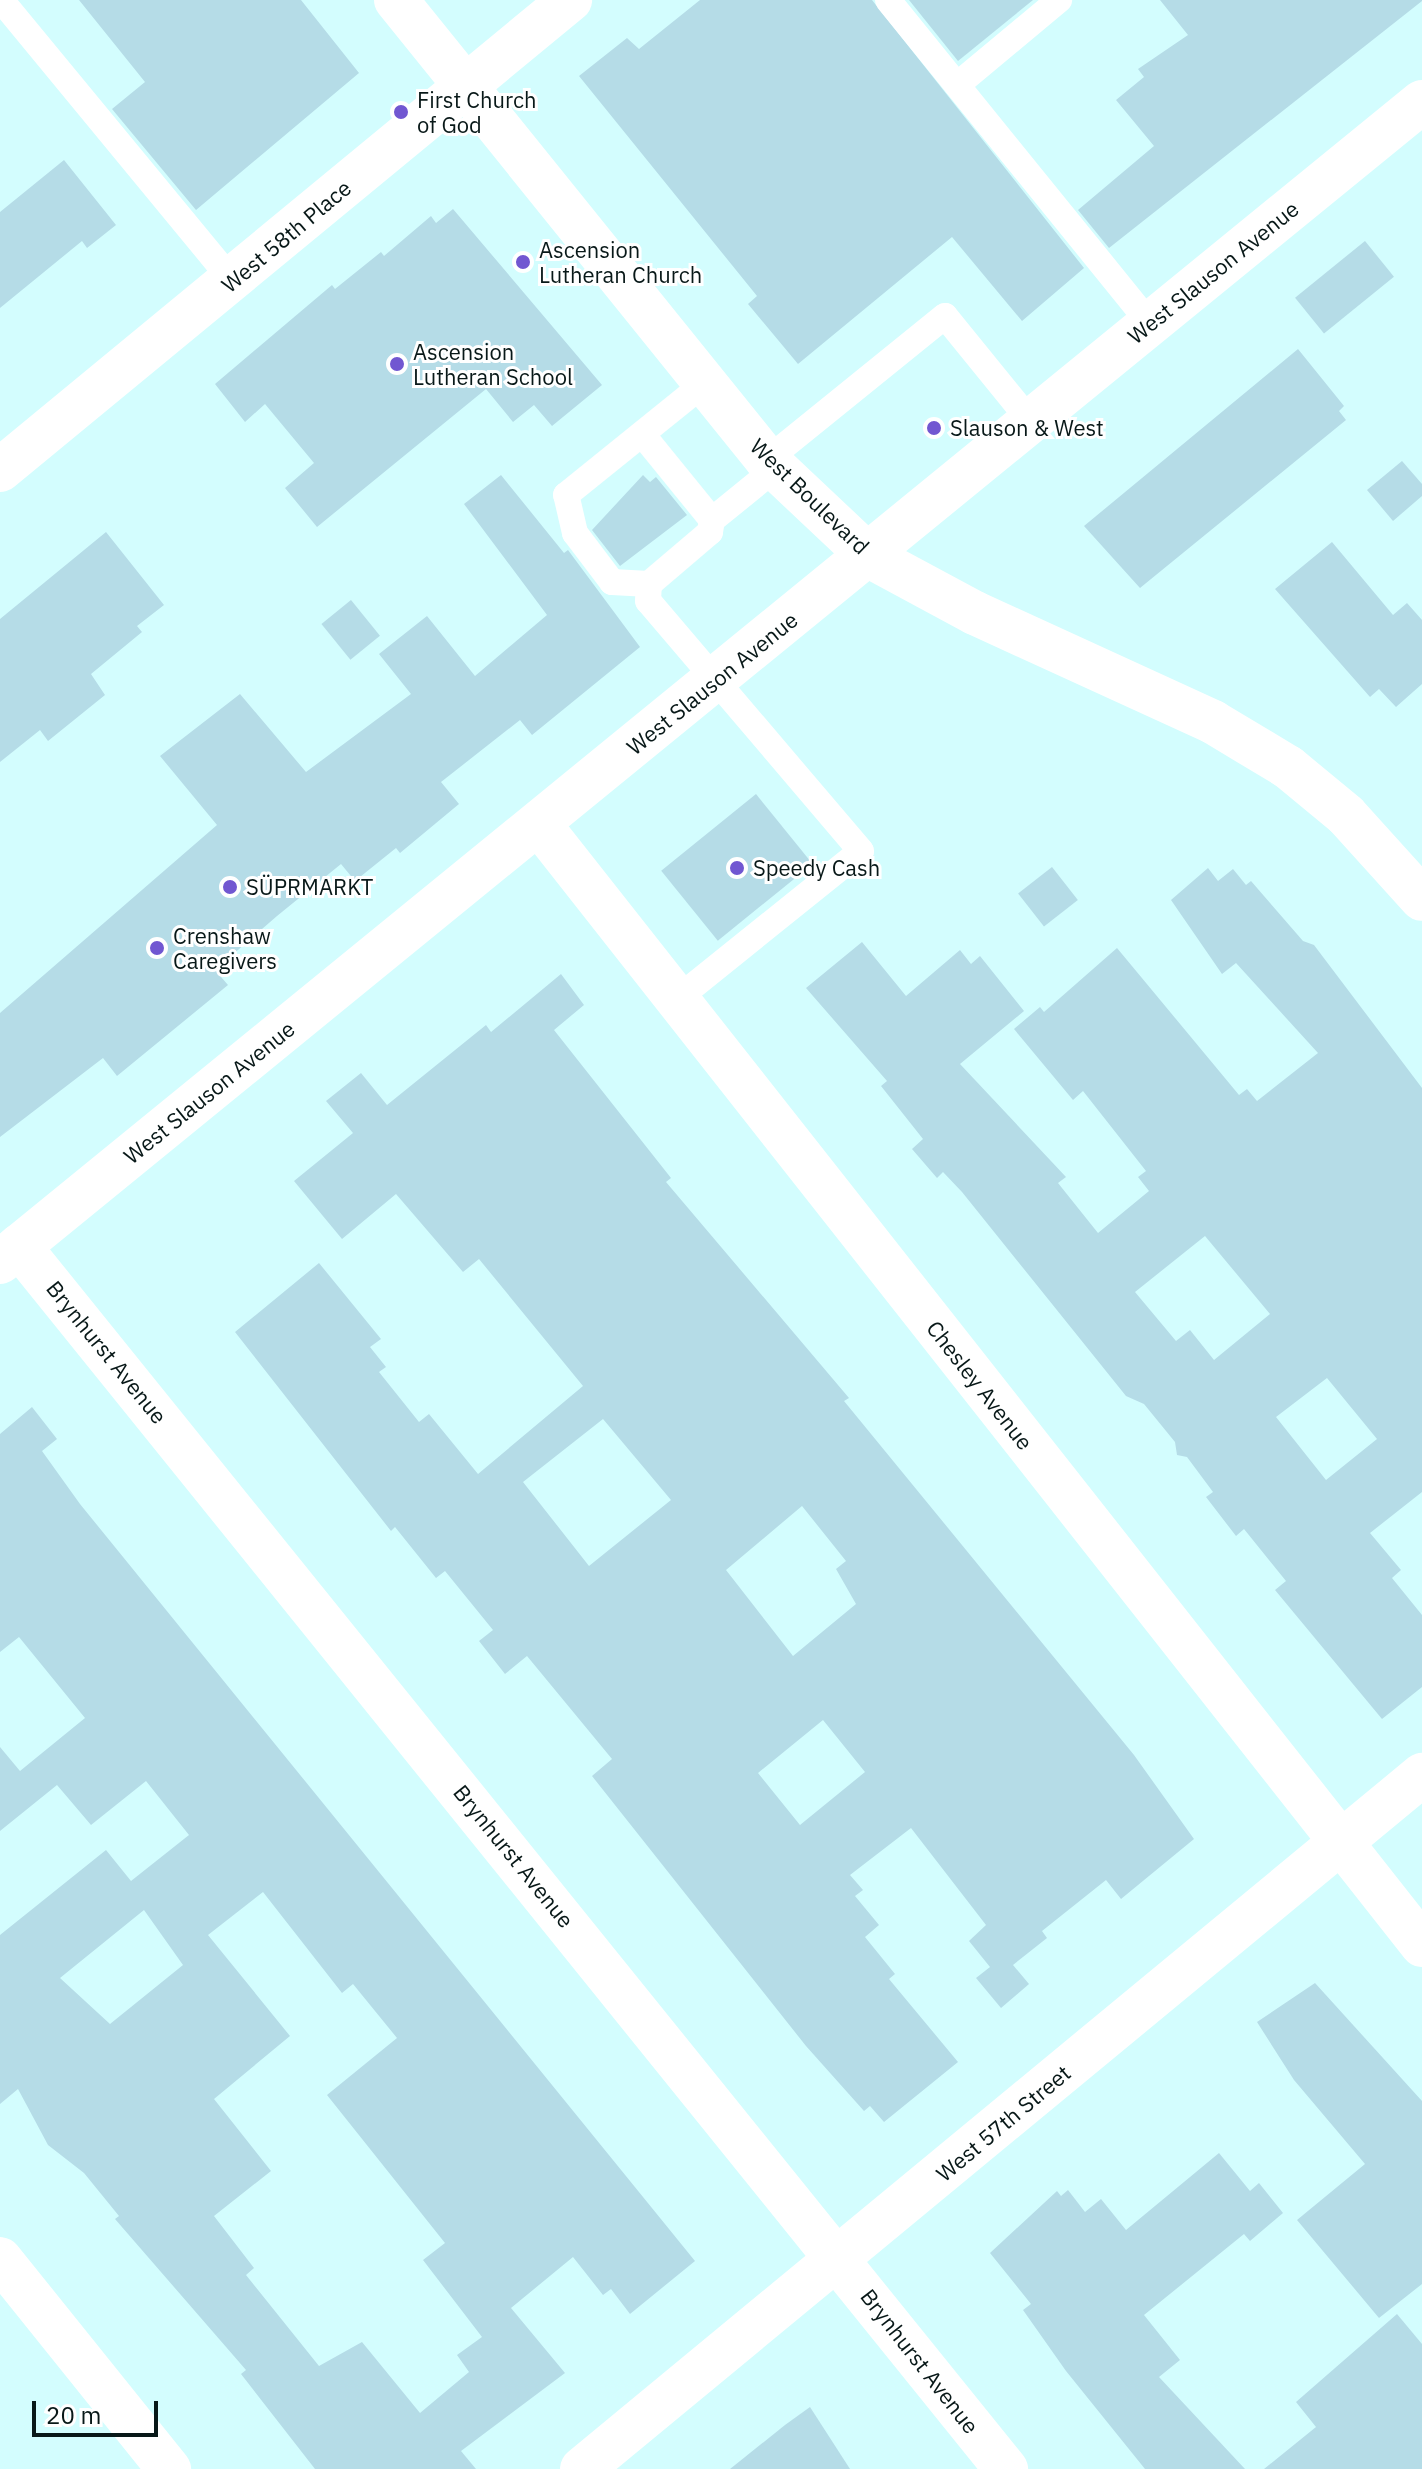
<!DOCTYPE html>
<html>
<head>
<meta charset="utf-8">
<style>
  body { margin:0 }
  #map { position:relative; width:1422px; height:2469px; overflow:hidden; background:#d3fdfe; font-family:"IBM Plex Sans",sans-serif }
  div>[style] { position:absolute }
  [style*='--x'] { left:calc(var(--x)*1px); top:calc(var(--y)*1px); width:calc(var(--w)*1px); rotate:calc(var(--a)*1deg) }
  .building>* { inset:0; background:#b5dce7; transform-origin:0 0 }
  .lane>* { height:26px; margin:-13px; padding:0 13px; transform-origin:13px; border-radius:13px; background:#fff }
  .street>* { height:44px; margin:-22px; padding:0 22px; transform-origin:22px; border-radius:22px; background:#fff }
  .secondary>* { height:44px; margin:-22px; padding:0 22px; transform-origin:22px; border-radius:22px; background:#fff }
  .primary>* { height:44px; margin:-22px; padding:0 22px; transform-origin:22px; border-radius:22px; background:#fff }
  .dots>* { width:22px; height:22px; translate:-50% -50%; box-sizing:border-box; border:4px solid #fff; border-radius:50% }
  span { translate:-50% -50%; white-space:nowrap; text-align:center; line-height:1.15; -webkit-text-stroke:6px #fff; paint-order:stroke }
  .poi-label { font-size:22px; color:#081818 }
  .left { translate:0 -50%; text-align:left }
  .street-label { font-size:22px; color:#081818 }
  .scale { position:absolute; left:32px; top:2401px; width:126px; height:36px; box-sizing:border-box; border:4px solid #081818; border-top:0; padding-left:10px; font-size:24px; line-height:28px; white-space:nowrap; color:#081818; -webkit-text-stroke:6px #fff; paint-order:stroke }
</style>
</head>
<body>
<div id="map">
  <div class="building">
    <div style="clip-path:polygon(79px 0,301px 0,359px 73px,196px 210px,112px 109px,145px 82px)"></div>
    <div style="clip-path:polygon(700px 0,872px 0,1084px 268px,1022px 321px,952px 237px,798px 364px,748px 304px,757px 296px,579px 76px,627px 38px,639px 49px)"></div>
    <div style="clip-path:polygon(909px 0,1033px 0,958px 61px)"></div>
    <div style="clip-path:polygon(1160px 0,1422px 0,1422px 1px,1109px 248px,1078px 210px,1154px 146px,1116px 100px,1144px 77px,1138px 69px,1188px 35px)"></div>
    <div style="clip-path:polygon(64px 160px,116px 225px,87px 248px,82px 241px,0 308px,0 212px)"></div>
    <div style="clip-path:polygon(453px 209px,602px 385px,552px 426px,534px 405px,513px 422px,486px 389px,317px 527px,285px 488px,314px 463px,265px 404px,245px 422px,215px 384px,332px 285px,335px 289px,381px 252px,384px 256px,431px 216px,436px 223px)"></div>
    <div style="left:1365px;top:241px;width:46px;height:90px;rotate:51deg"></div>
    <div style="clip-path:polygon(1298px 349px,1344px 406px,1339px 411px,1346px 420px,1140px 588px,1084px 526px)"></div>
    <div style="clip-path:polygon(1402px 461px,1422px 484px,1422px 496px,1393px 521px,1367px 490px)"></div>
    <div style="clip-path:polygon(501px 475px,564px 553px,568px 550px,640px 647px,532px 735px,520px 720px,441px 782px,459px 804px,400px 853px,396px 848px,355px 881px,341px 864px,277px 916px,215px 970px,228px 985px,117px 1076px,103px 1058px,0 1137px,0 1013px,217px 825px,160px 756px,240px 694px,306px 772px,411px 694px,379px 654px,427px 616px,475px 676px,547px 615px,464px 504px)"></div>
    <div style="clip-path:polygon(643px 475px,650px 482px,656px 477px,687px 515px,620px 566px,592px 530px)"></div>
    <div style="clip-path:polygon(106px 532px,164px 605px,137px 626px,142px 632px,91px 674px,105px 695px,48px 741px,40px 730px,0 762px,0 619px)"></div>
    <div style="clip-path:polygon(1332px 542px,1393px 615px,1407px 603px,1422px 620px,1422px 684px,1396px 707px,1379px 689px,1370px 697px,1275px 589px)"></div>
    <div style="left:351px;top:600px;width:46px;height:38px;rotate:51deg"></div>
    <div style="left:756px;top:794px;width:90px;height:122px;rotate:51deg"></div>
    <div style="left:1052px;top:867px;width:42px;height:43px;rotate:52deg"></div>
    <div style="clip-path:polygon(evenodd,1208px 868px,1218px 881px,1233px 869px,1246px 885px,1251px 881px,1303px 941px,1314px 945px,1422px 1088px,1422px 1492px,1370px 1533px,1401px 1570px,1392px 1578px,1422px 1615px,1422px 1687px,1382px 1719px,1275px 1590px,1286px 1581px,1244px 1529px,1236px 1536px,1206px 1497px,1213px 1492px,1187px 1457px,1177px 1455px,1175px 1442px,1144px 1404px,1126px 1396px,962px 1192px,943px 1172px,937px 1178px,912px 1149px,923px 1139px,881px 1086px,887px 1081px,806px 988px,862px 942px,906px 996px,960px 950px,971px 964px,980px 956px,1024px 1011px,960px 1064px,1066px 1177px,1058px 1183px,1098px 1233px,1149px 1191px,1138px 1177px,1146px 1171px,1083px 1091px,1073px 1100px,1014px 1029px,1040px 1007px,1044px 1012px,1117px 948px,1239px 1095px,1247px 1089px,1257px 1101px,1318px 1053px,1236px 963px,1222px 974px,1171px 900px,1208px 868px,1205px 1236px,1270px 1314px,1214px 1360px,1190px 1330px,1176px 1341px,1135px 1292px,1205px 1236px,1208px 868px,1327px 1378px,1377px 1439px,1326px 1480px,1276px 1417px,1327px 1378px)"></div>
    <div style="clip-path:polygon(evenodd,561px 974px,584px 1005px,554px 1030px,671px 1178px,666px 1182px,849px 1398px,844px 1401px,1134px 1755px,1194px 1839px,1121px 1899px,1106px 1880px,1042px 1931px,1047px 1938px,1013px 1965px,1029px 1984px,1001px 2008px,976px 1978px,990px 1967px,969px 1941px,986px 1925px,911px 1828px,850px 1875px,863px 1890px,855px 1896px,879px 1925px,865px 1937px,895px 1974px,889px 1979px,958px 2062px,884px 2122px,870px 2106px,864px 2111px,806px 2046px,592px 1776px,612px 1759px,527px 1656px,505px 1674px,479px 1641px,493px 1630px,445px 1571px,436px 1578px,395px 1527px,391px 1531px,235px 1332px,319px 1263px,381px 1339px,370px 1347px,386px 1367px,379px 1372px,419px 1422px,429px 1414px,478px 1474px,583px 1386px,479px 1259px,463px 1272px,396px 1194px,342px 1239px,294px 1181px,353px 1133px,326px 1101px,361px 1073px,387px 1105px,486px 1025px,491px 1032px,561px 974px,603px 1419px,671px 1500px,589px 1566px,523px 1482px,603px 1419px,561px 974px,802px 1506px,846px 1561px,836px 1569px,856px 1604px,793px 1656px,726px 1570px,802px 1506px,561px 974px,823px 1720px,865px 1772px,800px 1825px,758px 1773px,823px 1720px)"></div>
    <div style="clip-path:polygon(evenodd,32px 1407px,57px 1439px,42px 1451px,80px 1504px,695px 2261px,630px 2314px,611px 2289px,603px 2295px,573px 2257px,511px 2308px,565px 2373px,461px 2451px,476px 2469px,315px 2469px,241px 2374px,246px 2370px,115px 2219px,119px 2216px,84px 2173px,48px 2145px,18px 2089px,0 2104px,0 1935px,106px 1850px,131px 1881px,189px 1835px,146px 1781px,91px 1825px,57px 1785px,0 1831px,0 1747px,20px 1771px,85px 1718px,19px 1637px,0 1652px,0 1434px,32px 1407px,263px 1892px,342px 1993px,353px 1984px,397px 2038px,327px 2095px,445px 2243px,423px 2260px,482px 2337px,457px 2355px,469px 2372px,420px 2413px,362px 2342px,319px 2366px,246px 2275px,254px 2268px,214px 2216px,271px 2171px,214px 2099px,290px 2036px,208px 1935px,263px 1892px,32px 1407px,144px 1910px,183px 1965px,110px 2024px,60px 1978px,144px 1910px)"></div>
    <div style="clip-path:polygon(1315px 1983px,1422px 2101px,1422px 2284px,1379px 2318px,1297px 2220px,1365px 2164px,1294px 2080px,1257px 2022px)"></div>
    <div style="clip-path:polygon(1219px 2153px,1250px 2191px,1259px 2183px,1283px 2213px,1250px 2241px,1244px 2234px,1144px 2315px,1180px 2360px,1159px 2377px,1245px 2469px,1145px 2469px,1066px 2371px,1023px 2310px,1031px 2304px,990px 2253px,1057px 2191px,1061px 2196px,1068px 2190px,1085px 2212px,1101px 2199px,1126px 2230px)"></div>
    <div style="clip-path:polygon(1397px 2314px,1422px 2344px,1422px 2469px,1264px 2469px,1316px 2427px,1296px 2402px)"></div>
    <div style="clip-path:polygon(810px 2407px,850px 2469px,730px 2469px,785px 2425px)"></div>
  </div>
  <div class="lane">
    <div style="--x:1;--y:0;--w:364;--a:50.5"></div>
    <div style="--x:888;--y:0;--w:417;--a:51"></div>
    <div style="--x:957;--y:85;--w:133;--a:-39.8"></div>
    <div style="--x:642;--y:434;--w:111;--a:50.9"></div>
    <div style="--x:767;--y:460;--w:229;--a:-39"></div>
    <div style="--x:945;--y:316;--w:136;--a:50.9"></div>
    <div style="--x:649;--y:584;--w:37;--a:-177"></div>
    <div style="--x:612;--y:582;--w:61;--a:-127.1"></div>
    <div style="--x:575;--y:533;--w:39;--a:-103"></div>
    <div style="--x:566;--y:495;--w:179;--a:-38.9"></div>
    <div style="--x:677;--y:999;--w:236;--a:-38.8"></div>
    <div style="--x:861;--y:851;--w:328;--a:-130.4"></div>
    <div style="--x:648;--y:601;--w:17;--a:-87"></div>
    <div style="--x:649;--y:584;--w:80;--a:-40.4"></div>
    <div style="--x:710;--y:532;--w:12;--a:-81"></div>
    <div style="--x:712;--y:520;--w:82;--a:-39.1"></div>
  </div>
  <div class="street">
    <div style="--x:0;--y:470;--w:739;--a:-39.51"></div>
    <div style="--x:539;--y:824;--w:1427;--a:51.77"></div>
    <div style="--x:19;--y:1246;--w:1572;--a:51.1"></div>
    <div style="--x:0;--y:2259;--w:270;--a:51.2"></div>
    <div style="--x:582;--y:2469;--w:1090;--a:-39.56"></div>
  </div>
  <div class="secondary">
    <div style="--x:396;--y:0;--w:591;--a:51.11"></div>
    <div style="--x:767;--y:460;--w:140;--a:43.3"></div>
    <div style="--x:869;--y:556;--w:120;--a:28.3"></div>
    <div style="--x:975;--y:613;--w:262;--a:24.6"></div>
    <div style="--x:1213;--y:722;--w:87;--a:31"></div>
    <div style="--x:1288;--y:767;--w:75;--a:39.6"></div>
    <div style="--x:1346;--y:815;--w:113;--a:47.9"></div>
  </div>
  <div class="primary">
    <div style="--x:0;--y:1262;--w:1835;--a:-39.21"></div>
  </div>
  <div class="dots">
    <div style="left:401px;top:112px;background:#7157d1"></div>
    <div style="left:523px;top:262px;background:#7157d1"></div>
    <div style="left:397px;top:364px;background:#7157d1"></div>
    <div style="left:934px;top:428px;background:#7157d1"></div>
    <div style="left:737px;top:868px;background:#7157d1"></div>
    <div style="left:230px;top:887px;background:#7157d1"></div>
    <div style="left:157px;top:948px;background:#7157d1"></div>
  </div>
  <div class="poi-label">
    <span class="left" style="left:417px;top:112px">First Church<br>of God</span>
    <span class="left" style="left:539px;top:262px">Ascension<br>Lutheran Church</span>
    <span class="left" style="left:413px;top:364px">Ascension<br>Lutheran School</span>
    <span class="left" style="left:950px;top:428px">Slauson &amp; West</span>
    <span class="left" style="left:753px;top:868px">Speedy Cash</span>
    <span class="left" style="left:246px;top:887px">SÜPRMARKT</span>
    <span class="left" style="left:173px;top:948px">Crenshaw<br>Caregivers</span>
  </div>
  <div class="street-label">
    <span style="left:286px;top:236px;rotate:-40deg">West 58th Place</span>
    <span style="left:1213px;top:272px;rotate:-39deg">West Slauson Avenue</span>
    <span style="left:810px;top:496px;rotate:44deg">West Boulevard</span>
    <span style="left:712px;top:683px;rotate:-39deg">West Slauson Avenue</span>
    <span style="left:209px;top:1092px;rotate:-39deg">West Slauson Avenue</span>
    <span style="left:107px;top:1352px;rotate:51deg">Brynhurst Avenue</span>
    <span style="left:980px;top:1385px;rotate:52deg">Chesley Avenue</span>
    <span style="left:514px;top:1856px;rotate:51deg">Brynhurst Avenue</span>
    <span style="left:1003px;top:2123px;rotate:-40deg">West 57th Street</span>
    <span style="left:920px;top:2361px;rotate:52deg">Brynhurst Avenue</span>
  </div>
  <div class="scale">20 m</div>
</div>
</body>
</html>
